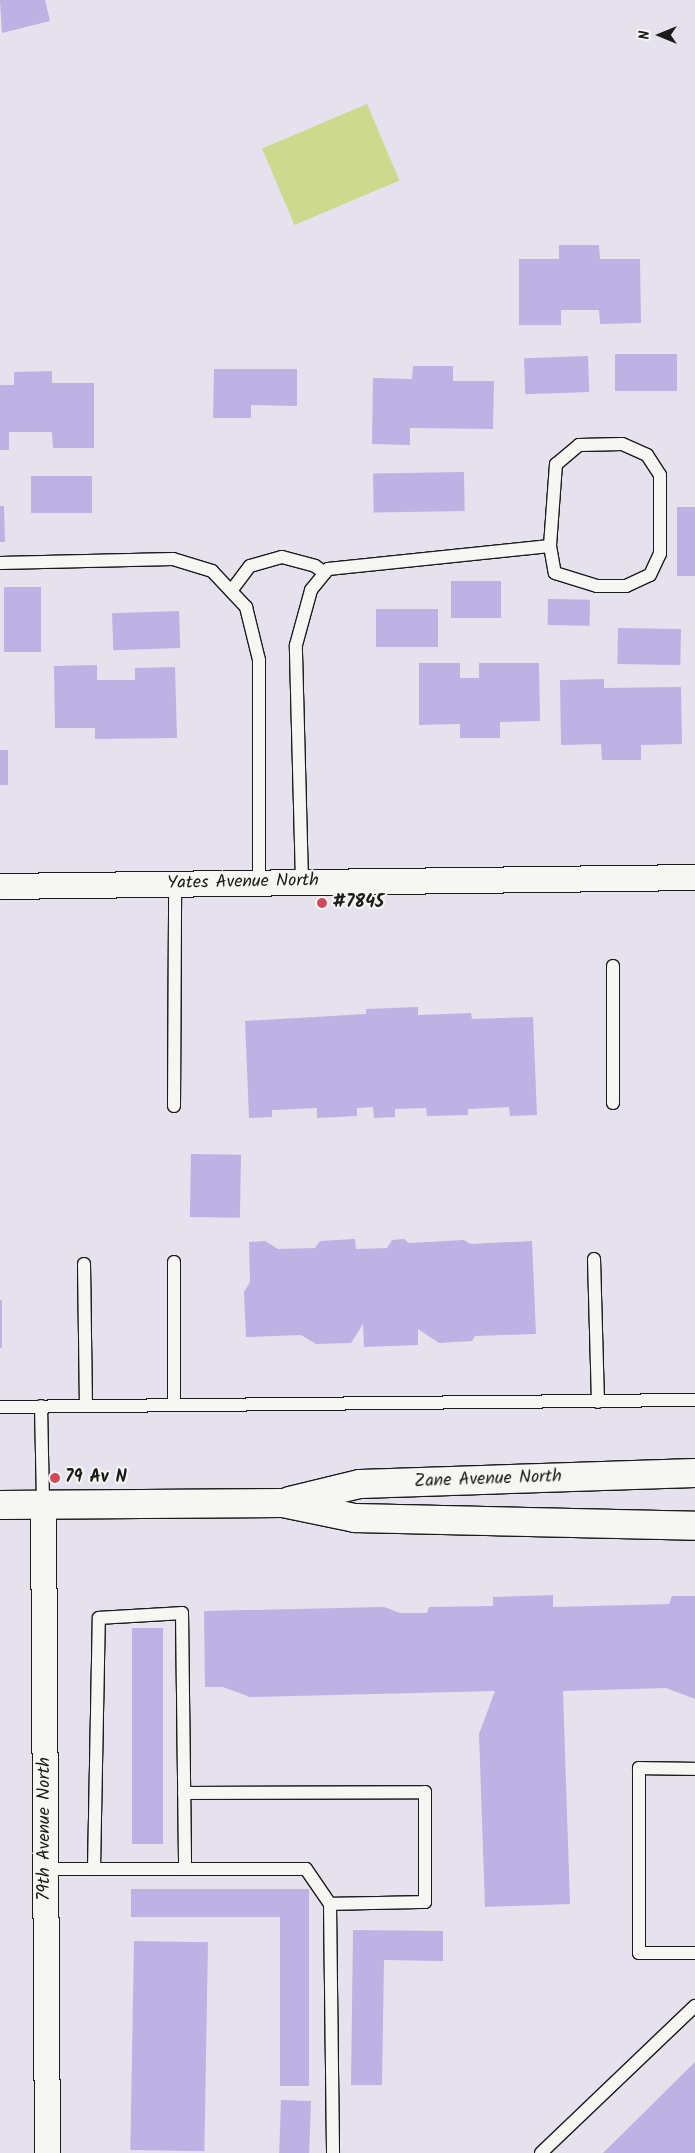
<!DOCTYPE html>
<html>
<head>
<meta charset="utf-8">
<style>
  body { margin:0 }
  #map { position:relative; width:695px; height:2153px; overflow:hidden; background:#e5e2ee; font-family:Kalam,sans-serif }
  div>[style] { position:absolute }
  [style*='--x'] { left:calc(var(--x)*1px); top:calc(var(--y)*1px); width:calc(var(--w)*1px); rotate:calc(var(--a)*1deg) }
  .green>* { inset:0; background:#cdd98c; transform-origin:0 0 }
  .building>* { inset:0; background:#bcb2e3; transform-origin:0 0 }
  .roads { filter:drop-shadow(1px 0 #1c1c1c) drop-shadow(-1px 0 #1c1c1c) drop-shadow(0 1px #1c1c1c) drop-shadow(0 -1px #1c1c1c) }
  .service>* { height:12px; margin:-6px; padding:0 6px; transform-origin:6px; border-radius:6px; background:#f6f6f2 }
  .minor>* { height:25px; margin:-12.5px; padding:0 12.5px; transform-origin:12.5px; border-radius:12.5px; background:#f6f6f2 }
  .secondary>* { height:28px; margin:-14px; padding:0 14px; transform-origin:14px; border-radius:14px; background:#f6f6f2 }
  .dots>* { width:14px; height:14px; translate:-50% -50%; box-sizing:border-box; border:2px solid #f6f6f2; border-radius:50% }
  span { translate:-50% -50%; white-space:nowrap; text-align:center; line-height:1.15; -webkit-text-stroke:4px #f6f6f2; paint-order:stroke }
  .street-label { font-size:18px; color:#1c1c1c }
  .poi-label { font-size:18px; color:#1c1c1c; font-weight:700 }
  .left { translate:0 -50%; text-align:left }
  .north { position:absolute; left:635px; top:10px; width:50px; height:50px; -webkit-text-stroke:4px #f6f6f2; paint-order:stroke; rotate:270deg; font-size:14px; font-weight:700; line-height:20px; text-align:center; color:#1c1c1c }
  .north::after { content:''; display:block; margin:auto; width:18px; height:22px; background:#1c1c1c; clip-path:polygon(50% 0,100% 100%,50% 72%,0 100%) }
</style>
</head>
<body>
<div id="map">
  <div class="green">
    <div style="left:367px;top:104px;width:83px;height:114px;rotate:67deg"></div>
  </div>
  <div class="building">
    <div style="clip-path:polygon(0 0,45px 0,50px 21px,2px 33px)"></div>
    <div style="clip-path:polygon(559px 245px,599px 245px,600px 259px,640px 259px,641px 323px,600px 324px,599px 310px,561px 310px,561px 325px,519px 325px,519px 259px,559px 259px)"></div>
    <div style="left:677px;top:354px;width:37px;height:62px;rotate:90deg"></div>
    <div style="left:588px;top:356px;width:36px;height:64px;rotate:88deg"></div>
    <div style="clip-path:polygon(413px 366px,453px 366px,453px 381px,494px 381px,493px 429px,410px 428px,410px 445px,372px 444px,373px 378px,412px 379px)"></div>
    <div style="clip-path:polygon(214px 369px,297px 369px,297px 406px,251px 405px,251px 418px,213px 418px)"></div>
    <div style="clip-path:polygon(52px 371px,52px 383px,94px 383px,94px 448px,53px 448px,52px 432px,9px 432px,9px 450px,0 450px,0 385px,14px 385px,14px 372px)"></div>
    <div style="left:464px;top:472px;width:39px;height:91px;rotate:89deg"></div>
    <div style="left:92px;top:476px;width:37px;height:61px;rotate:90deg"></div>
    <div style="clip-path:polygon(0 506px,4px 506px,5px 542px,0 542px)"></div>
    <div style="left:677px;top:507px;width:18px;height:69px"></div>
    <div style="left:451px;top:581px;width:50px;height:37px"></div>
    <div style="left:4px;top:587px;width:37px;height:65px"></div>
    <div style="left:548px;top:599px;width:42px;height:26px;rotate:1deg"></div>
    <div style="left:376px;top:609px;width:62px;height:38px"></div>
    <div style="left:179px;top:611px;width:37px;height:67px;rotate:88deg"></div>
    <div style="left:618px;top:628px;width:63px;height:36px;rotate:1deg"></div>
    <div style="clip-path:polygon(419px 663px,460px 663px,460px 678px,479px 678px,479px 663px,539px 663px,540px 721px,500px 722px,500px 738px,460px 738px,460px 724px,419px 725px)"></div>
    <div style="clip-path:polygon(97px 665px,97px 680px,135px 680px,135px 668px,175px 667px,177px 738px,95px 739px,95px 728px,55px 728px,54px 666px)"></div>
    <div style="clip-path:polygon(604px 679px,604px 688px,681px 687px,682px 744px,641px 745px,641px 760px,602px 760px,601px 744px,561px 745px,560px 680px)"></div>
    <div style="left:0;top:750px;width:8px;height:35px"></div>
    <div style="clip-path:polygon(418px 1007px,418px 1015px,471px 1013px,472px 1019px,533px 1017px,537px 1115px,510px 1116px,509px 1107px,468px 1109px,468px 1115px,427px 1116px,426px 1108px,395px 1109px,395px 1117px,374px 1118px,373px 1107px,357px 1108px,357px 1116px,317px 1118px,317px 1108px,272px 1110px,272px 1117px,249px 1118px,245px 1021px,366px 1014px,366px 1009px)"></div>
    <div style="left:191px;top:1154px;width:50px;height:63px;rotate:1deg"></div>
    <div style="clip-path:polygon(355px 1239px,356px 1249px,387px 1248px,392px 1240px,404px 1239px,409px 1243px,464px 1240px,470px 1244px,532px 1241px,536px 1334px,475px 1336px,472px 1341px,439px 1343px,418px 1329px,418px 1345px,364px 1347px,363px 1324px,351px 1343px,316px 1344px,301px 1335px,246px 1337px,244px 1292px,250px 1282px,249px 1242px,265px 1241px,278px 1249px,315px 1248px,320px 1241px)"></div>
    <div style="left:0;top:1300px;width:2px;height:48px"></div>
    <div style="clip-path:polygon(553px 1595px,553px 1607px,669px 1604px,672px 1596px,695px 1596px,695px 1699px,666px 1688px,563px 1691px,570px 1904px,485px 1907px,479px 1734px,495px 1691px,250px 1697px,223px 1687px,205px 1687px,204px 1611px,384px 1607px,400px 1613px,427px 1613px,429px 1607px,493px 1606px,493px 1597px)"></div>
    <div style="left:132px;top:1628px;width:31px;height:216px"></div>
    <div style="clip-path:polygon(131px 1889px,309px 1889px,309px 2086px,280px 2086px,280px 1917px,131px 1917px)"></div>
    <div style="clip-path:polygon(353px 1930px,443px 1931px,443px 1961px,384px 1960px,382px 2085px,351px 2085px)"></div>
    <div style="left:134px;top:1941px;width:74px;height:209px;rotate:1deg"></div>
    <div style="clip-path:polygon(695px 2062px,695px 2153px,603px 2153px)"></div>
    <div style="left:281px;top:2100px;width:30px;height:53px;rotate:2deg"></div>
  </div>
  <div class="roads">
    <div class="service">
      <div style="--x:0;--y:563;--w:173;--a:-1.3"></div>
      <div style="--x:173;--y:559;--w:41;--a:17.1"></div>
      <div style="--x:212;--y:571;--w:50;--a:46.6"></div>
      <div style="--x:246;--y:607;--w:55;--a:76.2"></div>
      <div style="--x:259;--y:660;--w:223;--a:90"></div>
      <div style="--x:231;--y:591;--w:31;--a:-53"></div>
      <div style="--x:250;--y:566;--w:33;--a:-16"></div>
      <div style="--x:282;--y:557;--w:34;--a:15"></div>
      <div style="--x:315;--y:566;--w:12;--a:35"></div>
      <div style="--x:302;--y:882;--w:237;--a:-91.5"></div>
      <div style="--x:296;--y:645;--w:57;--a:-74.7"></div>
      <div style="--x:311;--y:590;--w:27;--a:-51"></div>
      <div style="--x:328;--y:569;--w:223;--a:-5.9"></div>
      <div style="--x:550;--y:546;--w:27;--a:80"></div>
      <div style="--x:555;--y:573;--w:44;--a:17.2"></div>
      <div style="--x:597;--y:586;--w:29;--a:0"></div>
      <div style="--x:626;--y:586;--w:26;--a:-25"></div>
      <div style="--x:650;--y:575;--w:23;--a:-65"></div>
      <div style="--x:660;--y:554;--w:79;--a:-90"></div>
      <div style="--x:660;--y:475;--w:24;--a:-123"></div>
      <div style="--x:647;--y:455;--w:27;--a:-156"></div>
      <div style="--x:622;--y:444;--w:43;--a:178.7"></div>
      <div style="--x:579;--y:445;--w:30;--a:140"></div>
      <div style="--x:556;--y:464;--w:82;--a:94.2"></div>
      <div style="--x:613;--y:966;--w:137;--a:90"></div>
      <div style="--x:174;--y:1106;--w:222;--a:-89.7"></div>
      <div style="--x:594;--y:1259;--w:143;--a:88.4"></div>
      <div style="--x:174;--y:1262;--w:142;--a:90"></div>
      <div style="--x:84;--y:1264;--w:141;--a:89.2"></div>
      <div style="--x:41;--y:1406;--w:99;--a:88.8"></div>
      <div style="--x:0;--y:1407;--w:695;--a:-0.58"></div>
      <div style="--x:695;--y:1769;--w:56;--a:-179"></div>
      <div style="--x:639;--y:1768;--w:185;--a:90"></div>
      <div style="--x:639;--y:1953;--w:56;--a:0"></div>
      <div style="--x:184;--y:1793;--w:241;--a:-0.2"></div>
      <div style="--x:425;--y:1792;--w:110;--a:90"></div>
      <div style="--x:425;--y:1902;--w:95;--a:178.8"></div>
      <div style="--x:45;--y:1869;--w:261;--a:0"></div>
      <div style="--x:306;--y:1869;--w:42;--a:55.6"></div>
      <div style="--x:330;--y:1904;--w:249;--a:89.3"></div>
      <div style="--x:94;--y:1869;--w:251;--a:-88.9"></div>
      <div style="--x:99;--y:1618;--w:83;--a:-3.4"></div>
      <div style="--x:182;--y:1613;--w:255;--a:89.3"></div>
      <div style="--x:541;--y:2153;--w:213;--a:-43.7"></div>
    </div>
    <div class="minor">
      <div style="--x:0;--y:886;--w:695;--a:-0.74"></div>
      <div style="--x:43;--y:1505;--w:648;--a:89.65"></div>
    </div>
    <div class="secondary">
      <div style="--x:289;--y:1501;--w:73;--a:-13.5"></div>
      <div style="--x:360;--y:1484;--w:335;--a:-1.9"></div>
      <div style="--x:0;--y:1505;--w:283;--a:-0.4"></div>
      <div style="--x:283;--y:1503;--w:74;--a:11.8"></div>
      <div style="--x:355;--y:1518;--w:340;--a:1.3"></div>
    </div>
  </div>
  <div class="dots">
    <div style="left:322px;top:903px;background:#d1495b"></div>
    <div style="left:55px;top:1478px;background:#d1495b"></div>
  </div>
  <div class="street-label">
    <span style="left:243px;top:883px;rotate:-1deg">Yates Avenue North</span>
    <span style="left:488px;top:1480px;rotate:-2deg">Zane Avenue North</span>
    <span style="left:45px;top:1829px;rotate:-90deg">79th Avenue North</span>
  </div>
  <div class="poi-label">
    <span class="left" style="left:332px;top:903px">#7845</span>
    <span class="left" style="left:65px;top:1478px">79 Av N</span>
  </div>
  <div class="north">N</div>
</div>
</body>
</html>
